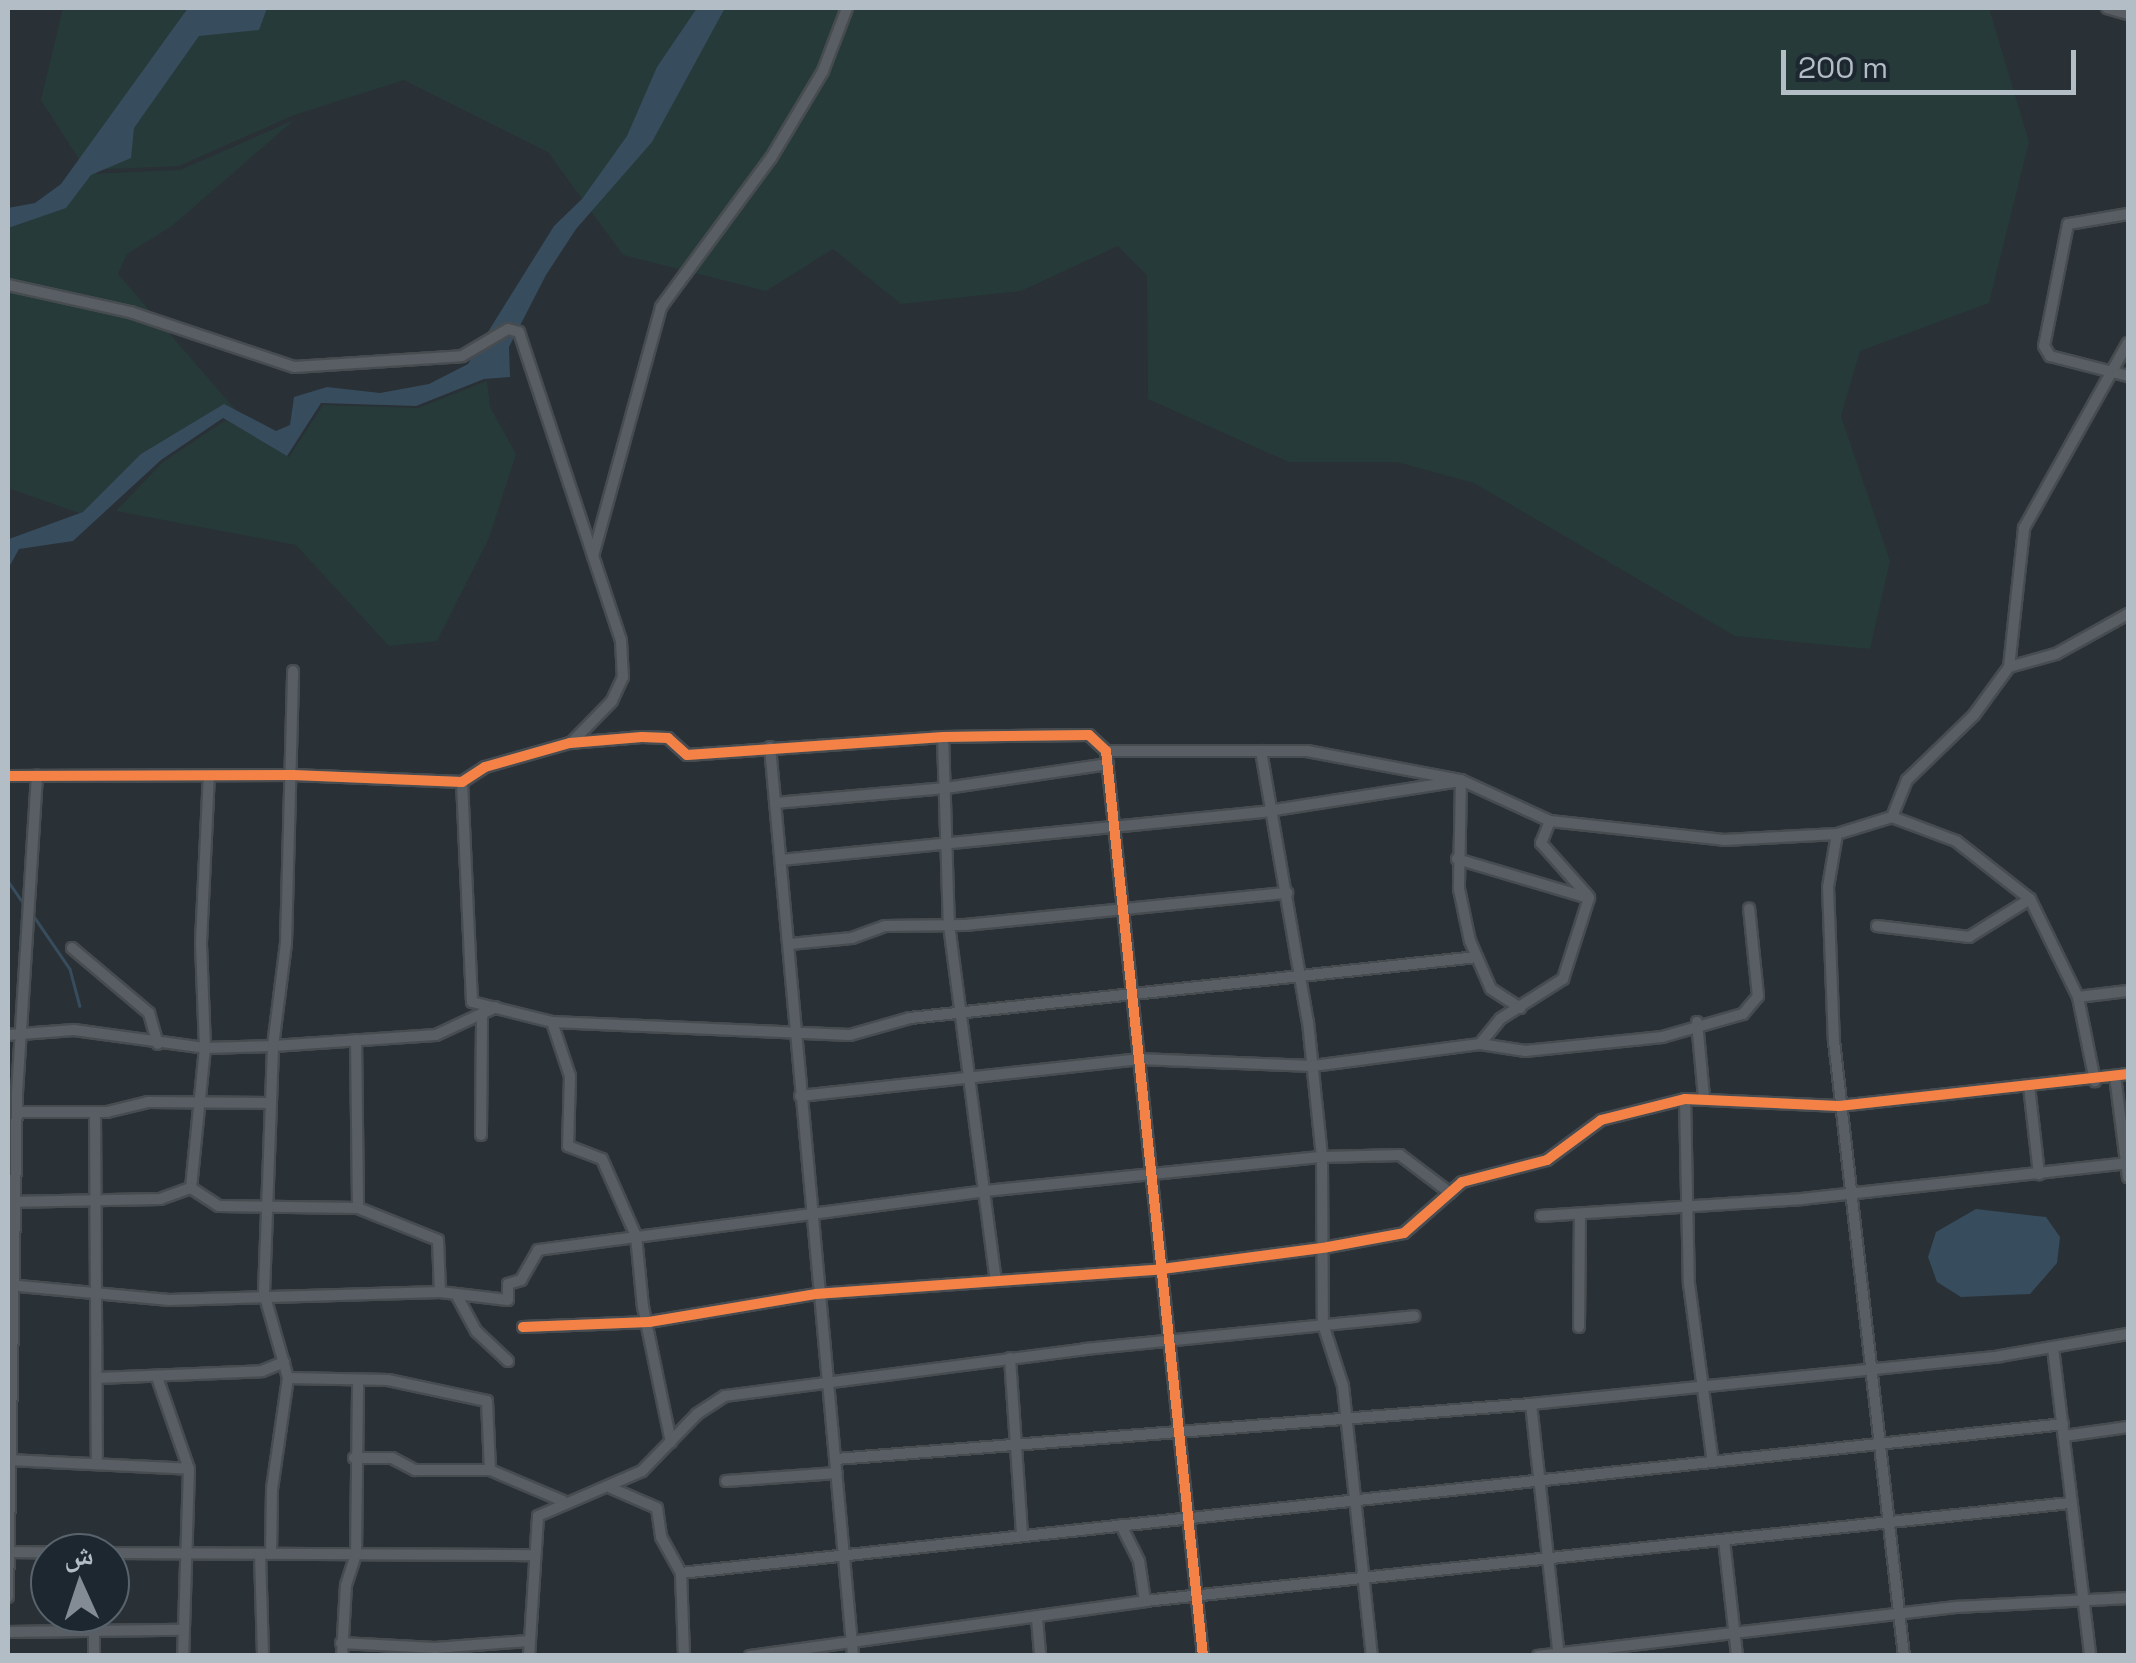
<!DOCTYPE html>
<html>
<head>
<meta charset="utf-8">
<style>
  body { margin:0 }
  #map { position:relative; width:2136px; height:1663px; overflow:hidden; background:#293036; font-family:"Space Grotesk","Noto Naskh Arabic",sans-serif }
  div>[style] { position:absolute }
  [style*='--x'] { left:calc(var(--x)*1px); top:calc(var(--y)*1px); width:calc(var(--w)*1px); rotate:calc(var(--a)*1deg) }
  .green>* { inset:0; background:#263a3a }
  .water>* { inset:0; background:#374c5d }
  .stream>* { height:2.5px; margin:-1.25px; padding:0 1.25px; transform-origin:1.25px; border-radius:1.25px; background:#374c5d }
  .roads { filter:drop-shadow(2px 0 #474c51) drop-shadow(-2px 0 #474c51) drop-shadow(0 2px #474c51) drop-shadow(0 -2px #474c51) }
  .minor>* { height:10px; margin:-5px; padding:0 5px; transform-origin:5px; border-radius:5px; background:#585e63 }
  .cycleway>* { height:10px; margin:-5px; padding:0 5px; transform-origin:5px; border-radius:5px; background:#f48246 }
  span { translate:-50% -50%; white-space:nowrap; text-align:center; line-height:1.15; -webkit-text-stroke:9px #1d2730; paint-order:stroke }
  .frame { position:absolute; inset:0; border:10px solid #b3bdc6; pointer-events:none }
  .north { position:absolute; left:30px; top:1533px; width:100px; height:100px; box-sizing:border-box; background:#1d2730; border:2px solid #59636c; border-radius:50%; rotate:357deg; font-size:28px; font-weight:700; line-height:40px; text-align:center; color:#b3bdc6 }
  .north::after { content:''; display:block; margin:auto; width:35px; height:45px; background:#838c94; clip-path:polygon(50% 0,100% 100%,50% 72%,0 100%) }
  .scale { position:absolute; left:1781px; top:50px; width:295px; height:45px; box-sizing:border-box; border:5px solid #b3bdc6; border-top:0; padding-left:12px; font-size:30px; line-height:35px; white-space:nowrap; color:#b3bdc6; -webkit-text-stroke:8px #1d2730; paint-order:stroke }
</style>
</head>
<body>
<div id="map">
  <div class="green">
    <div style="clip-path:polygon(63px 8px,1989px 8px,2029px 142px,1989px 303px,1860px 351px,1841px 416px,1890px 561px,1870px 649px,1735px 636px,1474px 483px,1397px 462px,1289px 462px,1148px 399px,1147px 275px,1118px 246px,1021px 291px,901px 304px,833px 249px,766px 291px,623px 255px,548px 152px,404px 80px,294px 115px,179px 166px,86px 170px,41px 100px)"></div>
    <div style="clip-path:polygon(294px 120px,172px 226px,127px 254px,118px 274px,240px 415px,223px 406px,82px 514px,8px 488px,8px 227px,87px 174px,180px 170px)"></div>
    <div style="clip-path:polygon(487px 381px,490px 407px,516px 454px,489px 538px,437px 641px,389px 646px,296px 545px,116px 511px,163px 462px,226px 420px,289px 457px,323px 405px,418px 408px)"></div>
  </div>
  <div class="water">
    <div style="clip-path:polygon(188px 8px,267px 8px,259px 30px,199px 36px,134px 128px,131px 158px,91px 175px,66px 208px,8px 228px,8px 208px,35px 203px,61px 184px)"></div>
    <div style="clip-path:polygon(697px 8px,725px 8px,652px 142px,576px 229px,546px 275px,509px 347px,510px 377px,484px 379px,416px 406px,321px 403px,287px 456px,223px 418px,161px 460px,73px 541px,19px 549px,8px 569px,9px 539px,83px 512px,141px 454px,224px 404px,276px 431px,290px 425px,294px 397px,327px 387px,380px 393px,429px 384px,468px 364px,554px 226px,582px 199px,627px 136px,657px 67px)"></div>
    <div style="clip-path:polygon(1976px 1209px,2046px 1217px,2060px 1237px,2057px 1263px,2030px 1294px,1961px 1297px,1937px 1282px,1928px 1257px,1936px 1232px)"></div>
  </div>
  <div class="stream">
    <div style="--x:8;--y:881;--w:29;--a:55"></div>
    <div style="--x:33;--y:915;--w:65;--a:55.6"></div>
    <div style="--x:70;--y:969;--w:38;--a:75"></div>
  </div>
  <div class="roads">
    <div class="minor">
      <div style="--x:2107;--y:8;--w:22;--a:16"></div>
      <div style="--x:2128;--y:214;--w:61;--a:170.5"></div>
      <div style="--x:2068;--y:224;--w:124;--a:101.1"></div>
      <div style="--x:2044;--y:346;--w:12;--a:59"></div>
      <div style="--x:2050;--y:356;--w:81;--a:14.4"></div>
      <div style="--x:8;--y:285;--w:125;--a:12.5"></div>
      <div style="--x:130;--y:312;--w:173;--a:18.5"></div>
      <div style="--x:294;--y:367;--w:168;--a:-3.7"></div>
      <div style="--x:462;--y:356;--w:53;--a:-30.4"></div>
      <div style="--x:508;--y:329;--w:11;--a:15"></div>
      <div style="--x:519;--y:332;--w:325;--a:71.7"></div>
      <div style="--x:621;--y:641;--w:36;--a:87"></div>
      <div style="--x:623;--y:677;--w:26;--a:115"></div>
      <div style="--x:612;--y:701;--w:59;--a:134.3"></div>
      <div style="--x:593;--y:556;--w:258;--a:-74.7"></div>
      <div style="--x:661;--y:307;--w:185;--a:-53.6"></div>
      <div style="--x:771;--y:158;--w:101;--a:-59.1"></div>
      <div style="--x:823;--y:71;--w:67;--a:-69.1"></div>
      <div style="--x:2009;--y:667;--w:49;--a:-15.5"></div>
      <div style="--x:2056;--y:654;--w:82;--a:-29.1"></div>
      <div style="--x:943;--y:737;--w:188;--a:88.2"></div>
      <div style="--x:949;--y:925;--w:358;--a:82.5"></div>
      <div style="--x:770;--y:747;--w:913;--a:84.78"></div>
      <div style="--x:1106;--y:751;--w:201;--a:0"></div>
      <div style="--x:1307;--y:751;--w:157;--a:10.7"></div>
      <div style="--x:1461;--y:780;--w:98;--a:24.7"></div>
      <div style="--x:1550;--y:821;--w:175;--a:6.2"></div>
      <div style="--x:1724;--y:840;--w:113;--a:-3"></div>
      <div style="--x:1837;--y:834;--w:58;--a:-17.2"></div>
      <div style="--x:1892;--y:817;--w:68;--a:20.6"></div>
      <div style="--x:1956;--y:841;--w:94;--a:38.1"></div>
      <div style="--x:2030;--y:899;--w:109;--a:63.9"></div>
      <div style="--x:2078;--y:997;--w:86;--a:78.6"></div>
      <div style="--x:1261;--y:751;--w:275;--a:80.2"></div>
      <div style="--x:1308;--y:1022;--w:136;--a:84.1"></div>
      <div style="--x:1322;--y:1157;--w:167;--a:89.7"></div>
      <div style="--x:1323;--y:1324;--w:65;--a:72.1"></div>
      <div style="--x:1343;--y:1386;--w:272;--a:83.9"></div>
      <div style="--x:8;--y:776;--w:285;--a:-0.2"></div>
      <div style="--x:293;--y:775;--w:169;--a:2.4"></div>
      <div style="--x:462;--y:782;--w:27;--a:-33"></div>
      <div style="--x:485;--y:767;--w:88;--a:-15.8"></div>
      <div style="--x:570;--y:743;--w:72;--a:-4.8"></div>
      <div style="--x:642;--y:737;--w:26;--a:2"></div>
      <div style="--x:668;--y:738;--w:25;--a:42"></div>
      <div style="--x:687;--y:755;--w:257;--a:-4"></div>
      <div style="--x:943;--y:737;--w:146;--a:-0.8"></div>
      <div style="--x:1089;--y:735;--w:23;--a:43"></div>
      <div style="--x:1106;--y:751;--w:910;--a:83.88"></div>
      <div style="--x:1461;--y:780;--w:109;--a:91.1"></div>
      <div style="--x:1459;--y:889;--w:53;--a:78.1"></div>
      <div style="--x:1470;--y:941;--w:52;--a:66.4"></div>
      <div style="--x:1491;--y:989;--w:35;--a:33"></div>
      <div style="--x:462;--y:782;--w:220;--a:87.4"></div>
      <div style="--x:472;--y:1002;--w:82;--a:14"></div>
      <div style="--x:552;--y:1022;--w:298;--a:2.5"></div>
      <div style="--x:850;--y:1035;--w:62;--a:-15.8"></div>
      <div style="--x:910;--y:1018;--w:570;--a:-6.14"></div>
      <div style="--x:775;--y:803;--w:172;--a:-5"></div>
      <div style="--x:946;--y:788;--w:164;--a:-8.4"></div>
      <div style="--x:1892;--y:817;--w:40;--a:-68"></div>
      <div style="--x:1907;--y:780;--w:93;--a:-44.1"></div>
      <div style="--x:1974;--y:715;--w:59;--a:-53.9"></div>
      <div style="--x:2009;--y:667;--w:140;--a:-83.8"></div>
      <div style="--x:2024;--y:528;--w:212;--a:-60.7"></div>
      <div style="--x:1550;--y:821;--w:24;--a:112"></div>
      <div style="--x:1541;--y:843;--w:72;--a:48.4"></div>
      <div style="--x:1837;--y:834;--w:54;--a:99.6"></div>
      <div style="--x:1828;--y:887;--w:154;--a:87.8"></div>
      <div style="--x:1834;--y:1041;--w:619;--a:83.51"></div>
      <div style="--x:1457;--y:859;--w:138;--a:16.5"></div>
      <div style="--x:781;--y:860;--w:489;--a:-5.7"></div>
      <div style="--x:1268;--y:811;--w:194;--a:-8.9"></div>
      <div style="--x:1877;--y:926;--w:93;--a:6.8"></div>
      <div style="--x:1969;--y:937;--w:72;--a:-31.9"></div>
      <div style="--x:790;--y:944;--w:62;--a:-5.5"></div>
      <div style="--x:852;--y:938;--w:35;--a:-20"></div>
      <div style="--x:885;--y:926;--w:80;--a:-0.7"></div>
      <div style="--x:965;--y:925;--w:324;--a:-5.7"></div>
      <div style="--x:72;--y:948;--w:101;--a:40.2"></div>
      <div style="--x:149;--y:1013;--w:32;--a:74"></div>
      <div style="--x:2078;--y:997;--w:50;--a:-6.8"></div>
      <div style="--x:552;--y:1022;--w:57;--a:71.6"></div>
      <div style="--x:570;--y:1076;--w:70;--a:91.6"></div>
      <div style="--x:568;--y:1146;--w:36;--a:21"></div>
      <div style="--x:602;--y:1159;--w:84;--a:66.2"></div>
      <div style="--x:636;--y:1236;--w:71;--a:84.4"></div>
      <div style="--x:643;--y:1307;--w:138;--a:78.3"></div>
      <div style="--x:1697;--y:1022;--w:76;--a:84.7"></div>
      <div style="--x:8;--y:1035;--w:66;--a:-4.3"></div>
      <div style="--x:74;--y:1030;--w:132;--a:7.8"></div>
      <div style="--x:205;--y:1048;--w:68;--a:-1.7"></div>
      <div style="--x:273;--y:1046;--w:163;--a:-3.9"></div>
      <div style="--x:436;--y:1035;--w:66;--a:-25"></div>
      <div style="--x:356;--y:1040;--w:168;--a:89.3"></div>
      <div style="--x:1480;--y:1044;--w:46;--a:8.8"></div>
      <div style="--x:1525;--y:1051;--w:138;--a:-5.8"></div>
      <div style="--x:1662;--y:1037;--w:84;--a:-15.9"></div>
      <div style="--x:1743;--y:1014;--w:23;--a:-50"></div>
      <div style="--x:1758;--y:996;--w:88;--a:-95.8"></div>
      <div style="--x:2115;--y:1076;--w:102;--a:82.7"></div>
      <div style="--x:2029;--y:1086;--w:89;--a:83.5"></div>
      <div style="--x:800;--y:1096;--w:340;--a:-6.2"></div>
      <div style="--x:1138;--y:1059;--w:175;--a:2.3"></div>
      <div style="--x:1313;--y:1066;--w:168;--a:-7.5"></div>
      <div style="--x:1480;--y:1044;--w:32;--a:-51"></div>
      <div style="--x:1500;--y:1019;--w:75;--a:-32.4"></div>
      <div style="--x:1563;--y:979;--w:85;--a:-72.2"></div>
      <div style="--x:1685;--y:1099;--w:185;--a:88.8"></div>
      <div style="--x:1689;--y:1284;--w:175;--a:82.4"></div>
      <div style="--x:21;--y:1112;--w:86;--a:0"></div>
      <div style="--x:107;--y:1112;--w:42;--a:-13.7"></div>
      <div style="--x:148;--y:1102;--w:123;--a:0.5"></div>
      <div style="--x:95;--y:1112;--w:352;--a:89.7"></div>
      <div style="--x:481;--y:1135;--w:121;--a:-89.5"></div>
      <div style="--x:191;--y:1188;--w:141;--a:-84.3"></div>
      <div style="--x:205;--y:1048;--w:105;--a:-92.2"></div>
      <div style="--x:201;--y:943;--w:167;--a:-87.3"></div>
      <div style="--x:8;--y:1202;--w:152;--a:-1.1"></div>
      <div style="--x:160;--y:1199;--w:33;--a:-20"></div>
      <div style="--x:191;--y:1188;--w:33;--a:33"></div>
      <div style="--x:219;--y:1206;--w:139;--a:0.8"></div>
      <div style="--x:358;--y:1208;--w:86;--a:21.8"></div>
      <div style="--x:438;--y:1240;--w:52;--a:87.8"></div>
      <div style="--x:1541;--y:1216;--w:262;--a:-3.7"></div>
      <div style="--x:1802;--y:1199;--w:328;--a:-6.3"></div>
      <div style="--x:8;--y:1285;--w:162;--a:5.3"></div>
      <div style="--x:169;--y:1300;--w:271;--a:-1.7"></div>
      <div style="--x:440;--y:1292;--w:68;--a:6.7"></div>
      <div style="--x:508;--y:1300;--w:16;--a:-90"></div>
      <div style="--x:508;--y:1284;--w:14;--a:-17"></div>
      <div style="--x:521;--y:1280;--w:34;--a:-60"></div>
      <div style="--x:538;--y:1250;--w:451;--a:-7.5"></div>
      <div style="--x:985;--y:1191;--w:339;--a:-5.8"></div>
      <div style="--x:1322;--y:1157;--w:78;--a:-1.5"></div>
      <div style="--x:1400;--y:1155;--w:63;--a:37.2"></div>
      <div style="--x:456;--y:1294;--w:42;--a:61.6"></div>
      <div style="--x:476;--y:1331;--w:44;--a:43.2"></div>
      <div style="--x:523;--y:1327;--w:126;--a:-2.3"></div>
      <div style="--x:649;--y:1322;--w:170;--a:-9.5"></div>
      <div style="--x:817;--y:1294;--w:346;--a:-4.1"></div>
      <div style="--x:1162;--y:1269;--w:167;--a:-7.5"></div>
      <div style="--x:1328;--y:1247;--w:77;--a:-10.4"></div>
      <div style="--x:1404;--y:1233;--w:77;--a:-41.3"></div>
      <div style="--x:1462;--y:1182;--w:88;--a:-14.5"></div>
      <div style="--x:1547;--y:1160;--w:67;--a:-36.5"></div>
      <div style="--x:1601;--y:1120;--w:87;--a:-14"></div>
      <div style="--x:1685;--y:1099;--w:154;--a:2.6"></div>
      <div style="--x:1839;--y:1106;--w:291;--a:-6.3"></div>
      <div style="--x:1579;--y:1327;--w:112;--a:-89.5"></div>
      <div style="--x:2053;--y:1348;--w:310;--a:83.1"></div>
      <div style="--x:1010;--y:1358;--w:178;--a:86.1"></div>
      <div style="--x:98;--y:1378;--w:164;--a:-2.4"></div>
      <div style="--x:262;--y:1371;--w:24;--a:-22"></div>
      <div style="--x:288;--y:1378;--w:100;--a:1.1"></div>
      <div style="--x:388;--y:1380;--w:101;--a:12"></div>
      <div style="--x:487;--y:1401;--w:69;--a:87.5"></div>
      <div style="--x:490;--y:1470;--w:79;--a:23"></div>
      <div style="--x:158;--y:1380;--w:94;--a:70.8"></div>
      <div style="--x:189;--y:1469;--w:187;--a:91.8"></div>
      <div style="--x:1531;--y:1404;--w:254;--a:83.7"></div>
      <div style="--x:2064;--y:1436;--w:65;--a:-8"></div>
      <div style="--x:354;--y:1458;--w:38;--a:0"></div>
      <div style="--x:392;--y:1458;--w:26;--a:28"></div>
      <div style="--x:415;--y:1470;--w:75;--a:0"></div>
      <div style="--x:836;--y:1459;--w:697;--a:-4.52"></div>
      <div style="--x:1531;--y:1404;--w:471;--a:-5.8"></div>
      <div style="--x:2000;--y:1356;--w:130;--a:-9.8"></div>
      <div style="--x:8;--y:1460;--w:181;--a:2.8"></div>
      <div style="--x:726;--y:1481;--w:111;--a:-4.1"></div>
      <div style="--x:611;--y:1488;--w:50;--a:23.5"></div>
      <div style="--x:657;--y:1508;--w:29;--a:82"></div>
      <div style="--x:661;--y:1537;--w:41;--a:60.9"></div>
      <div style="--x:681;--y:1573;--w:83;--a:87.9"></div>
      <div style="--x:1121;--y:1525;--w:40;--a:63.4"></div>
      <div style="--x:1139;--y:1561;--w:40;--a:81.5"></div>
      <div style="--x:1724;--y:1540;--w:117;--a:83.6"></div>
      <div style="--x:8;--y:1552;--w:93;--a:0.6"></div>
      <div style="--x:110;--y:1553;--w:421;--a:0.3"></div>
      <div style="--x:260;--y:1554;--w:102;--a:88.3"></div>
      <div style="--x:271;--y:1554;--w:65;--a:-89.1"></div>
      <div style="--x:272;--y:1489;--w:112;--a:-81.8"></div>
      <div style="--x:288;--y:1378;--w:88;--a:-105.8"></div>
      <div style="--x:264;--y:1293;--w:247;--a:-87.9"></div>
      <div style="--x:273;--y:1046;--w:104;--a:-82.8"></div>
      <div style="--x:286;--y:943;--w:272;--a:-88.5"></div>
      <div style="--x:681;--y:1573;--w:1390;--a:-6.15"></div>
      <div style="--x:8;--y:1597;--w:504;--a:-88.98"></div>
      <div style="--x:17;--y:1093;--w:318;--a:-86.4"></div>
      <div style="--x:1037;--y:1619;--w:37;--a:85"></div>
      <div style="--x:8;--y:1632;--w:174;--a:-0.7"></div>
      <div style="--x:94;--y:1634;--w:22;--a:90"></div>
      <div style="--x:341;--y:1643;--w:94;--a:3"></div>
      <div style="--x:435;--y:1648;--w:93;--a:-4.3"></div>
      <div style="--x:342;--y:1656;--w:71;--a:-86.8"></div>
      <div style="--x:346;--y:1585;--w:33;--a:-72"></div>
      <div style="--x:356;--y:1554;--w:174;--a:-89.3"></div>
      <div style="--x:529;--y:1656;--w:140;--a:-86.3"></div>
      <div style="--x:538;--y:1516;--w:113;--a:-23.4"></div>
      <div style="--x:642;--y:1471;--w:79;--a:-46"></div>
      <div style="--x:697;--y:1414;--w:33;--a:-33"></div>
      <div style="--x:725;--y:1396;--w:363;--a:-7.4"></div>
      <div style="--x:1085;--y:1349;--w:331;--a:-5.7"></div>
      <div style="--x:750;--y:1656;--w:399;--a:-7.9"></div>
      <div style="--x:1145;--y:1601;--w:929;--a:-6.05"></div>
      <div style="--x:1538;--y:1656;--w:422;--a:-6.7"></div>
      <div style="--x:1957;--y:1607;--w:171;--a:-3"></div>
    </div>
  </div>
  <div class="cycleway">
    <div style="--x:8;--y:776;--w:285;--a:-0.2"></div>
    <div style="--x:293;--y:775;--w:169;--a:2.4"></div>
    <div style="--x:462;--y:782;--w:27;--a:-33"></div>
    <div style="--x:485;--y:767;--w:88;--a:-15.8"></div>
    <div style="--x:570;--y:743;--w:72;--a:-4.8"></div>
    <div style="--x:642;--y:737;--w:26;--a:2"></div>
    <div style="--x:668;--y:738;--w:25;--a:42"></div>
    <div style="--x:687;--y:755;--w:257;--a:-4"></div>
    <div style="--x:943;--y:737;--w:146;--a:-0.8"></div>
    <div style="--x:1089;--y:735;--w:23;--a:43"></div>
    <div style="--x:1106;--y:751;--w:910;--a:83.88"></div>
    <div style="--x:523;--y:1327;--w:126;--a:-2.3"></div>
    <div style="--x:649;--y:1322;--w:170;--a:-9.5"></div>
    <div style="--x:817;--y:1294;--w:346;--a:-4.1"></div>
    <div style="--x:1162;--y:1269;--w:167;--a:-7.5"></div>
    <div style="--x:1328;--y:1247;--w:77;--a:-10.4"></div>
    <div style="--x:1404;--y:1233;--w:77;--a:-41.3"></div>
    <div style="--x:1462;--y:1182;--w:88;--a:-14.5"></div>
    <div style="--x:1547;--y:1160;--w:67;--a:-36.5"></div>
    <div style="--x:1601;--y:1120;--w:87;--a:-14"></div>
    <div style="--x:1685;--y:1099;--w:154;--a:2.6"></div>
    <div style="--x:1839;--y:1106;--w:291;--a:-6.3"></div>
  </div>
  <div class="frame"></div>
  <div class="north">ش</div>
  <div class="scale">200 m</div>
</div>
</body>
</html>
